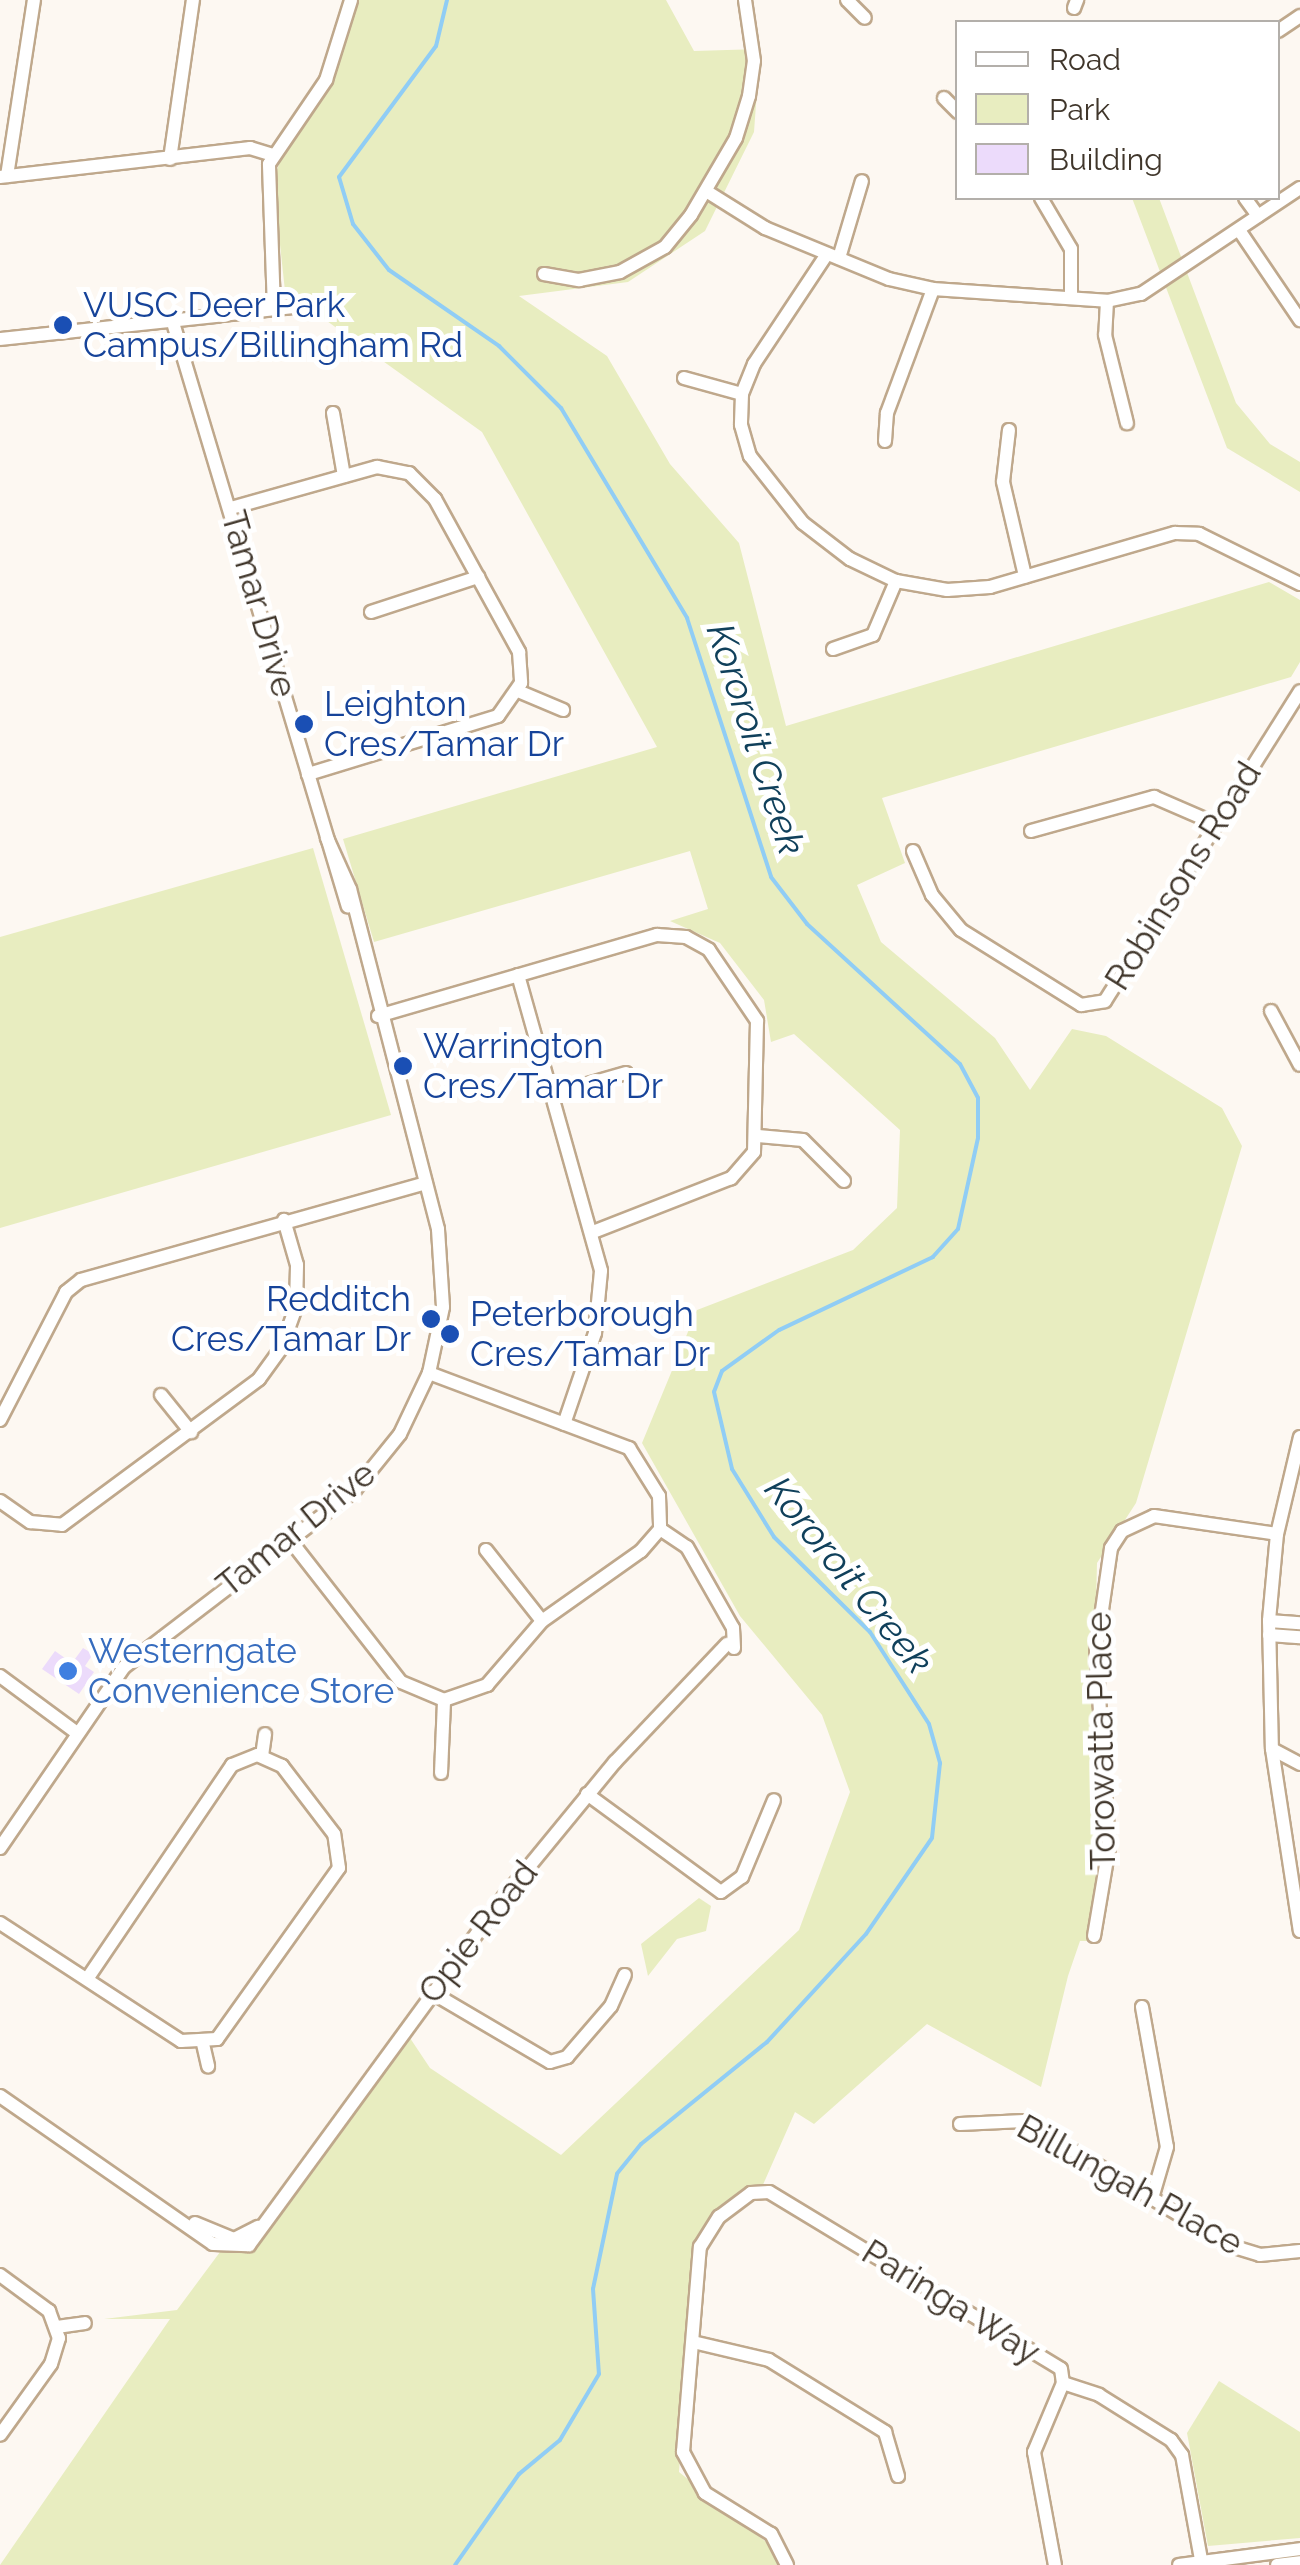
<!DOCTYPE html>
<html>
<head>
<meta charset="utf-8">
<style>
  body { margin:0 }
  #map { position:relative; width:1300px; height:2565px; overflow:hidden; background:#fdf8f2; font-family:Raleway,sans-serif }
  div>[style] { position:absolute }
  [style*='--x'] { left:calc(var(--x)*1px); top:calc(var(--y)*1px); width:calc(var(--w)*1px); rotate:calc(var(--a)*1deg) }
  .green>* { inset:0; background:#e8edc0 }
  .stream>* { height:4px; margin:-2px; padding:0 2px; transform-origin:2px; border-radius:2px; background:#90cdf5 }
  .building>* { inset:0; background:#ecdbfb }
  .roads { filter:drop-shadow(2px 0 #bfa88c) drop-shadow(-2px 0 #bfa88c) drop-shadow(0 2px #bfa88c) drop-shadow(0 -2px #bfa88c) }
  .minor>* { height:12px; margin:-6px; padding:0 6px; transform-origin:6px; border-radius:6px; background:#fff }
  .dots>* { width:28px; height:28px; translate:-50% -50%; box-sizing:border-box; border:5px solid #fff; border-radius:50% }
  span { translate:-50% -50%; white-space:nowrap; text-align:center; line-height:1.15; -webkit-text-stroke:10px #fff; paint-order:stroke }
  .transit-label { font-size:35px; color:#164399 }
  .left { translate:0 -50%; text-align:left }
  .right { translate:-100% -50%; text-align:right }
  .street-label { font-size:35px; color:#40362b }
  .shop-label { font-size:35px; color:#366cbe }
  .water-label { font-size:38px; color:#10405b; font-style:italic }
  .legend { position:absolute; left:955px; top:20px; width:325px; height:180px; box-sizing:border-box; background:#fff; border:2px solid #b3afaa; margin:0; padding:12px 18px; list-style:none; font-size:30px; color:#40362b }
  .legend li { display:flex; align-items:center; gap:20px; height:50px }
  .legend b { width:50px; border:2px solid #b3afaa }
</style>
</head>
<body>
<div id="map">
  <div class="green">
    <div style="clip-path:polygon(359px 0,666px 0,694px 51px,760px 49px,754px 132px,705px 231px,628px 282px,519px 296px,607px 356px,670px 464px,739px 543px,786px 726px,1269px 582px,1300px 600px,1300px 662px,1291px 677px,882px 798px,905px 863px,857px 885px,881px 942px,995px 1038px,1030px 1090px,1072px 1029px,1106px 1036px,1222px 1108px,1242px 1146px,1136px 1503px,1097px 1563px,1092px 1769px,1104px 1855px,1087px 1941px,1080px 1941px,1068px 1976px,1041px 2087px,927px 2024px,814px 2124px,795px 2112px,762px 2187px,735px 2198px,696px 2240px,679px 2472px,771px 2546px,779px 2565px,0 2565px,170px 2319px,104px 2319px,177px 2310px,220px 2252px,245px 2251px,408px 2035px,430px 2068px,561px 2155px,799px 1930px,850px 1792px,822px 1715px,740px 1616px,642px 1443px,697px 1310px,853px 1250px,897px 1208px,900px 1130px,794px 1034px,771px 1042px,764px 1000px,720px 943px,670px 921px,708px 909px,690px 851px,374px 942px,343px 839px,657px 747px,482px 432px,285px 291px,273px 180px,289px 138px,331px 82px)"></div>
    <div style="clip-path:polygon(1132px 198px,1159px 198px,1236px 403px,1270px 444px,1300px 462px,1300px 492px,1227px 448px)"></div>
    <div style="clip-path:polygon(313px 848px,391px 1115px,0 1228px,0 937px)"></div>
    <div style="clip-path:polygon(699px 1898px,711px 1906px,706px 1931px,677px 1939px,648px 1976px,641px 1944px)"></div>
    <div style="clip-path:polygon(1219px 2381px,1300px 2432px,1300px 2538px,1208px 2546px,1187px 2433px)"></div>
  </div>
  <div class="stream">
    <div style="--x:447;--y:0;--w:47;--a:103.4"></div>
    <div style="--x:436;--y:46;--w:163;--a:126.5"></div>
    <div style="--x:339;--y:177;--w:49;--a:73.4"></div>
    <div style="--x:353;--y:224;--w:58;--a:52"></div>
    <div style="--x:389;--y:270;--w:134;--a:34.6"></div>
    <div style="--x:499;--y:346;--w:88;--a:45"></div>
    <div style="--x:561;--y:408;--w:245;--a:59"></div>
    <div style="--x:687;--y:618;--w:272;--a:72"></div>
    <div style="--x:771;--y:877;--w:59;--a:52.5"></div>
    <div style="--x:807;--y:924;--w:207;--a:42.5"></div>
    <div style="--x:960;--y:1064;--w:38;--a:62"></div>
    <div style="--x:978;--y:1098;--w:40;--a:90"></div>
    <div style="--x:978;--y:1138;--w:93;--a:102.4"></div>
    <div style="--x:958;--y:1229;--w:38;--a:132"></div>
    <div style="--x:933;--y:1257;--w:170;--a:154.6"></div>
    <div style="--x:779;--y:1330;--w:70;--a:144.3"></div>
    <div style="--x:722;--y:1371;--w:22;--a:111"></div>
    <div style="--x:714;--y:1392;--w:79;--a:76.8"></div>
    <div style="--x:732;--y:1469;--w:80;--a:58.3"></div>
    <div style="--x:774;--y:1537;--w:135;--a:44.7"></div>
    <div style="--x:870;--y:1632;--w:109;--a:57.3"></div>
    <div style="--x:929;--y:1724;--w:41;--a:74.2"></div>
    <div style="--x:940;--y:1763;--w:75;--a:96.1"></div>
    <div style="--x:932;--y:1838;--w:116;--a:124.5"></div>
    <div style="--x:866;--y:1934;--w:147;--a:132.5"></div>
    <div style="--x:767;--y:2042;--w:162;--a:141"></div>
    <div style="--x:641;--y:2144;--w:38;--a:129"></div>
    <div style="--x:617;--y:2174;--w:117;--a:101.8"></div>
    <div style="--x:593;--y:2289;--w:85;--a:86"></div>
    <div style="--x:599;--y:2374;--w:77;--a:120.6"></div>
    <div style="--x:560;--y:2440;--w:53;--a:140.3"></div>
    <div style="--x:519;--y:2474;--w:111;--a:125.1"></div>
  </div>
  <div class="building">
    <div style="clip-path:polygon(83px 1648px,93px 1654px,85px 1666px,94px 1672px,79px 1694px,42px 1669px,55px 1651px,72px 1663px)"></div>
  </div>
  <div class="roads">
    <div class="minor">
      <div style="--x:847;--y:0;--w:25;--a:45"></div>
      <div style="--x:1074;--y:8;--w:9;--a:-69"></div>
      <div style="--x:1278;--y:31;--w:27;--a:-34"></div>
      <div style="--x:944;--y:98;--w:20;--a:45"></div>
      <div style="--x:170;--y:159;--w:161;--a:-81.8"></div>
      <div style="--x:7;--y:176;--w:178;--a:-81.3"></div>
      <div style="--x:0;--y:177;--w:252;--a:-6.6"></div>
      <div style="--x:250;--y:148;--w:24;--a:17"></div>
      <div style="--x:706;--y:191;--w:70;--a:32.1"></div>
      <div style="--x:765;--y:228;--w:134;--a:22.4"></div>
      <div style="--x:889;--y:279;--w:45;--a:12.8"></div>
      <div style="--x:933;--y:289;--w:174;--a:3.9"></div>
      <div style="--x:1107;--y:301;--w:35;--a:-12"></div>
      <div style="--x:1141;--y:294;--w:191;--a:-33.7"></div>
      <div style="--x:1041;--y:198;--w:59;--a:59.5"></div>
      <div style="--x:1071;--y:249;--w:46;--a:90"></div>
      <div style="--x:1245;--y:198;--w:22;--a:54"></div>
      <div style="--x:1239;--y:230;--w:109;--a:55.9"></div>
      <div style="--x:827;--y:254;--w:132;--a:123.6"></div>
      <div style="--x:754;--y:364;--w:32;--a:112"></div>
      <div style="--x:742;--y:394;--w:31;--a:92"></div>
      <div style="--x:741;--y:425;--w:32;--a:74"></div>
      <div style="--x:750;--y:456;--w:85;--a:51.7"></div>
      <div style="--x:803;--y:523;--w:59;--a:37.5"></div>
      <div style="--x:850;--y:559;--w:51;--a:25.6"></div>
      <div style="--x:896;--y:581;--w:52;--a:10"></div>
      <div style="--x:947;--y:590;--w:43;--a:-4"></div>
      <div style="--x:990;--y:587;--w:193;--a:-16.3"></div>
      <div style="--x:1175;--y:533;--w:24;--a:2"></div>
      <div style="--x:1199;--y:534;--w:113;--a:26.3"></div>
      <div style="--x:839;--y:258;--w:80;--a:-73.4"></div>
      <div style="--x:544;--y:274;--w:36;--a:10"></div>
      <div style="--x:579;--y:280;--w:42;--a:-11"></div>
      <div style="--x:620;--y:272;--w:51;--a:-29.1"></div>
      <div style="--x:665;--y:247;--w:41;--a:-50.9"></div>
      <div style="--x:691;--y:215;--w:89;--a:-59.7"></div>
      <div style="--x:736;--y:138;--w:44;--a:-72.8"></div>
      <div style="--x:749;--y:96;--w:35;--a:-82"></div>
      <div style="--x:754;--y:61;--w:62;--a:-98.4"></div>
      <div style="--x:1107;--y:301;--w:34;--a:93"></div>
      <div style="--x:1105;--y:335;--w:91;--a:76"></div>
      <div style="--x:274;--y:309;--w:145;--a:-92"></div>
      <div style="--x:269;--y:164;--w:102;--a:-55.8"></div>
      <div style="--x:326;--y:80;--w:84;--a:-72.6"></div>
      <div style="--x:213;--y:316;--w:92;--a:-6.3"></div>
      <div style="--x:174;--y:326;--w:606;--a:73.33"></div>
      <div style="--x:0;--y:339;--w:218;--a:-6.1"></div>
      <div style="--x:684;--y:378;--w:60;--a:15.4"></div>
      <div style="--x:333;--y:413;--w:64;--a:80.1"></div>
      <div style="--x:1009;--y:430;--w:52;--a:96.6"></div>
      <div style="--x:1003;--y:482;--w:97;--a:76.8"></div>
      <div style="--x:885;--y:441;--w:28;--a:-86"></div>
      <div style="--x:887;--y:413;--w:132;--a:-69.6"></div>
      <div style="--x:231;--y:508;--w:152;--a:-15.7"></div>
      <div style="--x:377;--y:467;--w:33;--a:11"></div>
      <div style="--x:409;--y:473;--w:37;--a:45"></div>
      <div style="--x:435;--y:499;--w:175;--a:61.2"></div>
      <div style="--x:519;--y:652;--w:31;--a:86"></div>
      <div style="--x:521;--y:683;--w:40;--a:124.9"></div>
      <div style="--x:498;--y:716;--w:199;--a:163"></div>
      <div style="--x:371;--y:612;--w:113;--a:-18.1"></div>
      <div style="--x:833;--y:649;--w:42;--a:-19.3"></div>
      <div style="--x:873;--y:635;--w:59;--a:-66.9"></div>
      <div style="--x:518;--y:691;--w:49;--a:22.9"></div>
      <div style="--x:1031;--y:831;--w:128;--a:-15.5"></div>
      <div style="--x:1154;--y:797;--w:68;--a:23.5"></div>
      <div style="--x:913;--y:851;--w:48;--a:66.6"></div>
      <div style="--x:932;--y:895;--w:45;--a:50.4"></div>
      <div style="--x:961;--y:930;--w:142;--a:32"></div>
      <div style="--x:1081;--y:1005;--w:24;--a:-9"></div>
      <div style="--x:1105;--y:1001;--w:366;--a:-57.8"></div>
      <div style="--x:518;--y:975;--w:307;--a:74.3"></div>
      <div style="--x:601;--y:1271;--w:62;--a:95.5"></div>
      <div style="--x:595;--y:1333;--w:96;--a:108.8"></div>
      <div style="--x:1271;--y:1011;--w:61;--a:61.8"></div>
      <div style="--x:378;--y:1016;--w:291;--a:-16.2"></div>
      <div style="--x:657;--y:935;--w:29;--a:4"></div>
      <div style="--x:686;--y:937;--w:26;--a:29"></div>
      <div style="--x:709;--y:950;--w:86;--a:55.9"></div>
      <div style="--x:757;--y:1021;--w:131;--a:91.3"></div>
      <div style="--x:754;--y:1152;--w:35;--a:131"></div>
      <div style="--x:731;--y:1178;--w:148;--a:158.6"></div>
      <div style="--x:553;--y:1094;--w:76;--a:-16"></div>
      <div style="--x:758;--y:1136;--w:45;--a:5.1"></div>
      <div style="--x:803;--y:1140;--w:58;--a:45"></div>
      <div style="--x:429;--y:1373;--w:214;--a:20.6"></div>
      <div style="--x:629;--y:1448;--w:57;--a:58"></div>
      <div style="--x:659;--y:1496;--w:33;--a:88"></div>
      <div style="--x:660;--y:1529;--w:32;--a:34"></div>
      <div style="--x:687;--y:1547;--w:93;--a:60.4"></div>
      <div style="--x:733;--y:1628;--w:20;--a:87"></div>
      <div style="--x:161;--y:1395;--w:48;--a:51"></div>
      <div style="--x:0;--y:1420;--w:144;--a:-62.7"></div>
      <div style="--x:66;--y:1292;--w:19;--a:-39"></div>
      <div style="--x:81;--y:1280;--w:358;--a:-15.7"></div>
      <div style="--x:1300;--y:1437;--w:100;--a:103.3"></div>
      <div style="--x:1277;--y:1534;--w:87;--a:95.3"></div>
      <div style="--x:1269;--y:1621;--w:128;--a:88.7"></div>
      <div style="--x:1272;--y:1749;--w:184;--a:81.3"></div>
      <div style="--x:0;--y:1501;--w:37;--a:35"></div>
      <div style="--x:30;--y:1522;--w:32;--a:5"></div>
      <div style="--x:62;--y:1525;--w:245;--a:-36.5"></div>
      <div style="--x:259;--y:1379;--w:37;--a:-54"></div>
      <div style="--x:281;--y:1349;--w:45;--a:-70.3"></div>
      <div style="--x:296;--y:1307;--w:42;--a:-88.6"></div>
      <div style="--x:297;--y:1265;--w:47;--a:-106.1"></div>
      <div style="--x:290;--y:1540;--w:180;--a:52"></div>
      <div style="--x:401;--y:1682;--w:47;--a:22.7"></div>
      <div style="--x:444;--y:1700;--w:46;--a:-19.2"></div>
      <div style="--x:487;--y:1685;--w:84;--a:-49.3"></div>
      <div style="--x:542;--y:1621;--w:121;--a:-35.3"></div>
      <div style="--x:641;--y:1551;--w:29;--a:-49"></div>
      <div style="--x:486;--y:1550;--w:90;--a:51.7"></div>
      <div style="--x:1269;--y:1621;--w:31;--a:4"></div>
      <div style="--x:1269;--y:1635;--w:31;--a:4"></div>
      <div style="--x:0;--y:1676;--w:96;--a:36.5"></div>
      <div style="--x:1272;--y:1749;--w:32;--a:28"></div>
      <div style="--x:262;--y:1756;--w:22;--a:-82"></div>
      <div style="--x:441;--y:1773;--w:73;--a:-87.6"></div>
      <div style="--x:587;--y:1794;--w:166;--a:36.2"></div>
      <div style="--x:721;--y:1892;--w:26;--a:-36"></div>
      <div style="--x:742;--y:1877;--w:83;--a:-67.4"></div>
      <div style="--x:0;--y:1848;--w:219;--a:-55.6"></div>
      <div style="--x:124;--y:1667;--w:290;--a:-37.4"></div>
      <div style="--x:354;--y:1491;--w:73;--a:-51.1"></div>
      <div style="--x:400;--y:1434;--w:68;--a:-64.6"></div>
      <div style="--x:429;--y:1373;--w:67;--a:-78"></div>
      <div style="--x:443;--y:1307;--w:78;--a:-93.7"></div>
      <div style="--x:438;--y:1229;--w:351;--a:-104.5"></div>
      <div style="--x:350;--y:889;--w:56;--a:-114.3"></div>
      <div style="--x:0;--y:1923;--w:216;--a:33.1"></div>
      <div style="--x:181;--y:2041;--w:36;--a:-3"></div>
      <div style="--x:217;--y:2039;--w:210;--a:-54.5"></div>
      <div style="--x:339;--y:1868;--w:34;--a:-98"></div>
      <div style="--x:334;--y:1834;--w:86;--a:-127.4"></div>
      <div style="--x:282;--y:1766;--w:27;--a:-156"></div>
      <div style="--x:257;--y:1755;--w:27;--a:158"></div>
      <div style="--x:232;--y:1765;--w:258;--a:124.1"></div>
      <div style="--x:1094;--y:1936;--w:90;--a:-80.4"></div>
      <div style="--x:1109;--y:1847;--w:196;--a:-93.8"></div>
      <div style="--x:1096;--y:1651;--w:104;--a:-81.7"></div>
      <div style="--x:1111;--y:1548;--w:20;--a:-57"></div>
      <div style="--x:1122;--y:1531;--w:35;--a:-25"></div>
      <div style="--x:1154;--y:1516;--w:124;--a:8.3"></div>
      <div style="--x:431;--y:1992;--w:138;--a:30.5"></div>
      <div style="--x:550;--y:2062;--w:18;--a:-16"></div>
      <div style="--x:567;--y:2057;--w:67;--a:-49.2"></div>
      <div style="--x:611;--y:2006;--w:34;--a:-66"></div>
      <div style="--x:1142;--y:2007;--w:142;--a:79.9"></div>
      <div style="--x:1167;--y:2147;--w:50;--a:106.3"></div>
      <div style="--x:203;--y:2044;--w:23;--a:77"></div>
      <div style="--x:0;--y:2096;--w:259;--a:34.8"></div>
      <div style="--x:213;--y:2244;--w:36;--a:2"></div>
      <div style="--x:249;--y:2245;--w:431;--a:-53.8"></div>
      <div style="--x:504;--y:1897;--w:175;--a:-50.6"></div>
      <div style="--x:615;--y:1762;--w:163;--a:-46.5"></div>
      <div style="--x:960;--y:2124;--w:64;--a:-2.7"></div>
      <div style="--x:1024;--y:2121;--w:242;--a:31.1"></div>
      <div style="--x:1231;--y:2246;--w:30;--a:17"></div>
      <div style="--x:1260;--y:2255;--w:40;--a:-5.7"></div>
      <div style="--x:195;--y:2223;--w:42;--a:22.3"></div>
      <div style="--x:234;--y:2239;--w:27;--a:-27"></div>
      <div style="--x:0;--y:2275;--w:61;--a:36.3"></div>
      <div style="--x:49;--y:2311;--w:29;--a:70"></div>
      <div style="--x:59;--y:2338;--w:27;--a:107"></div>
      <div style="--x:51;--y:2364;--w:87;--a:125.7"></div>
      <div style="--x:57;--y:2327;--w:28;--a:-8"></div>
      <div style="--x:693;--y:2342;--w:78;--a:13.3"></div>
      <div style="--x:769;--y:2360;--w:137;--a:31.8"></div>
      <div style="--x:885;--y:2432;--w:46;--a:73.5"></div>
      <div style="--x:1063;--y:2383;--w:38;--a:18"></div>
      <div style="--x:1099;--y:2395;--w:85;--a:32"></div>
      <div style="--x:1171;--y:2440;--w:19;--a:54"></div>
      <div style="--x:1182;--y:2455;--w:112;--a:79.7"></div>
      <div style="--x:787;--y:2565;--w:35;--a:-117"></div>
      <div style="--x:771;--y:2534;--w:78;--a:-148.2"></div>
      <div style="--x:705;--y:2493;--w:47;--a:-118.2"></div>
      <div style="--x:683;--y:2452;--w:206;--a:-85.3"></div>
      <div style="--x:700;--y:2247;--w:36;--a:-58"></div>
      <div style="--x:719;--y:2217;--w:40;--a:-37"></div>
      <div style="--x:751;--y:2193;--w:18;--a:-3"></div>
      <div style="--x:769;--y:2192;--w:341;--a:31.2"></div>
      <div style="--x:1061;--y:2369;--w:14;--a:82"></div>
      <div style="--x:1063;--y:2383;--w:75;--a:112.8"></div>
      <div style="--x:1034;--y:2452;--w:115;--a:79.5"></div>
      <div style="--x:1179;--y:2565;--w:122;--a:-7.5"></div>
      <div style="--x:1277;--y:2565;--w:23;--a:-7"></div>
    </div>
  </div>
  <div class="dots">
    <div style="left:63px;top:325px;background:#1a4fb4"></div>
    <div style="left:304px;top:724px;background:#1a4fb4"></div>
    <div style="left:403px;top:1066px;background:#1a4fb4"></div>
    <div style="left:431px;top:1319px;background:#1a4fb4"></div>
    <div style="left:450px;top:1334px;background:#1a4fb4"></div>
    <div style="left:68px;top:1671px;background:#3f7fe0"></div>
  </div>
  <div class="transit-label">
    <span class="left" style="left:83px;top:325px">VUSC Deer Park<br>Campus/Billingham Rd</span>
    <span class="left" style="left:324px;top:724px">Leighton<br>Cres/Tamar Dr</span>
    <span class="left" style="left:423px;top:1066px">Warrington<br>Cres/Tamar Dr</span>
    <span class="right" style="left:411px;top:1319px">Redditch<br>Cres/Tamar Dr</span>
    <span class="left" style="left:470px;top:1334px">Peterborough<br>Cres/Tamar Dr</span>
  </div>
  <div class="street-label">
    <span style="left:259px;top:604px;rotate:74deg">Tamar Drive</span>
    <span style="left:1183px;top:876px;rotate:-58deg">Robinsons Road</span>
    <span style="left:296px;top:1529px;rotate:-39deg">Tamar Drive</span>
    <span style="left:1101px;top:1741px;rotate:-91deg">Torowatta Place</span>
    <span style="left:478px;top:1932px;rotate:-52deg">Opie Road</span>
    <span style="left:1130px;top:2185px;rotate:29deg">Billungah Place</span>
    <span style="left:951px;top:2302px;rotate:32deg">Paringa Way</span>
  </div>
  <div class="shop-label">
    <span class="left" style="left:88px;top:1671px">Westerngate<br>Convenience Store</span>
  </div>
  <div class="water-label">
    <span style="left:756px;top:739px;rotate:72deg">Kororoit Creek</span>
    <span style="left:849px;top:1575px;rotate:51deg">Kororoit Creek</span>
  </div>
  <ul class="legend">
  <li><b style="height:12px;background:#fff"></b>Road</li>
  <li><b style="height:28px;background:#e8edc0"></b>Park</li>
  <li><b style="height:28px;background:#ecdbfb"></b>Building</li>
  </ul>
</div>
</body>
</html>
